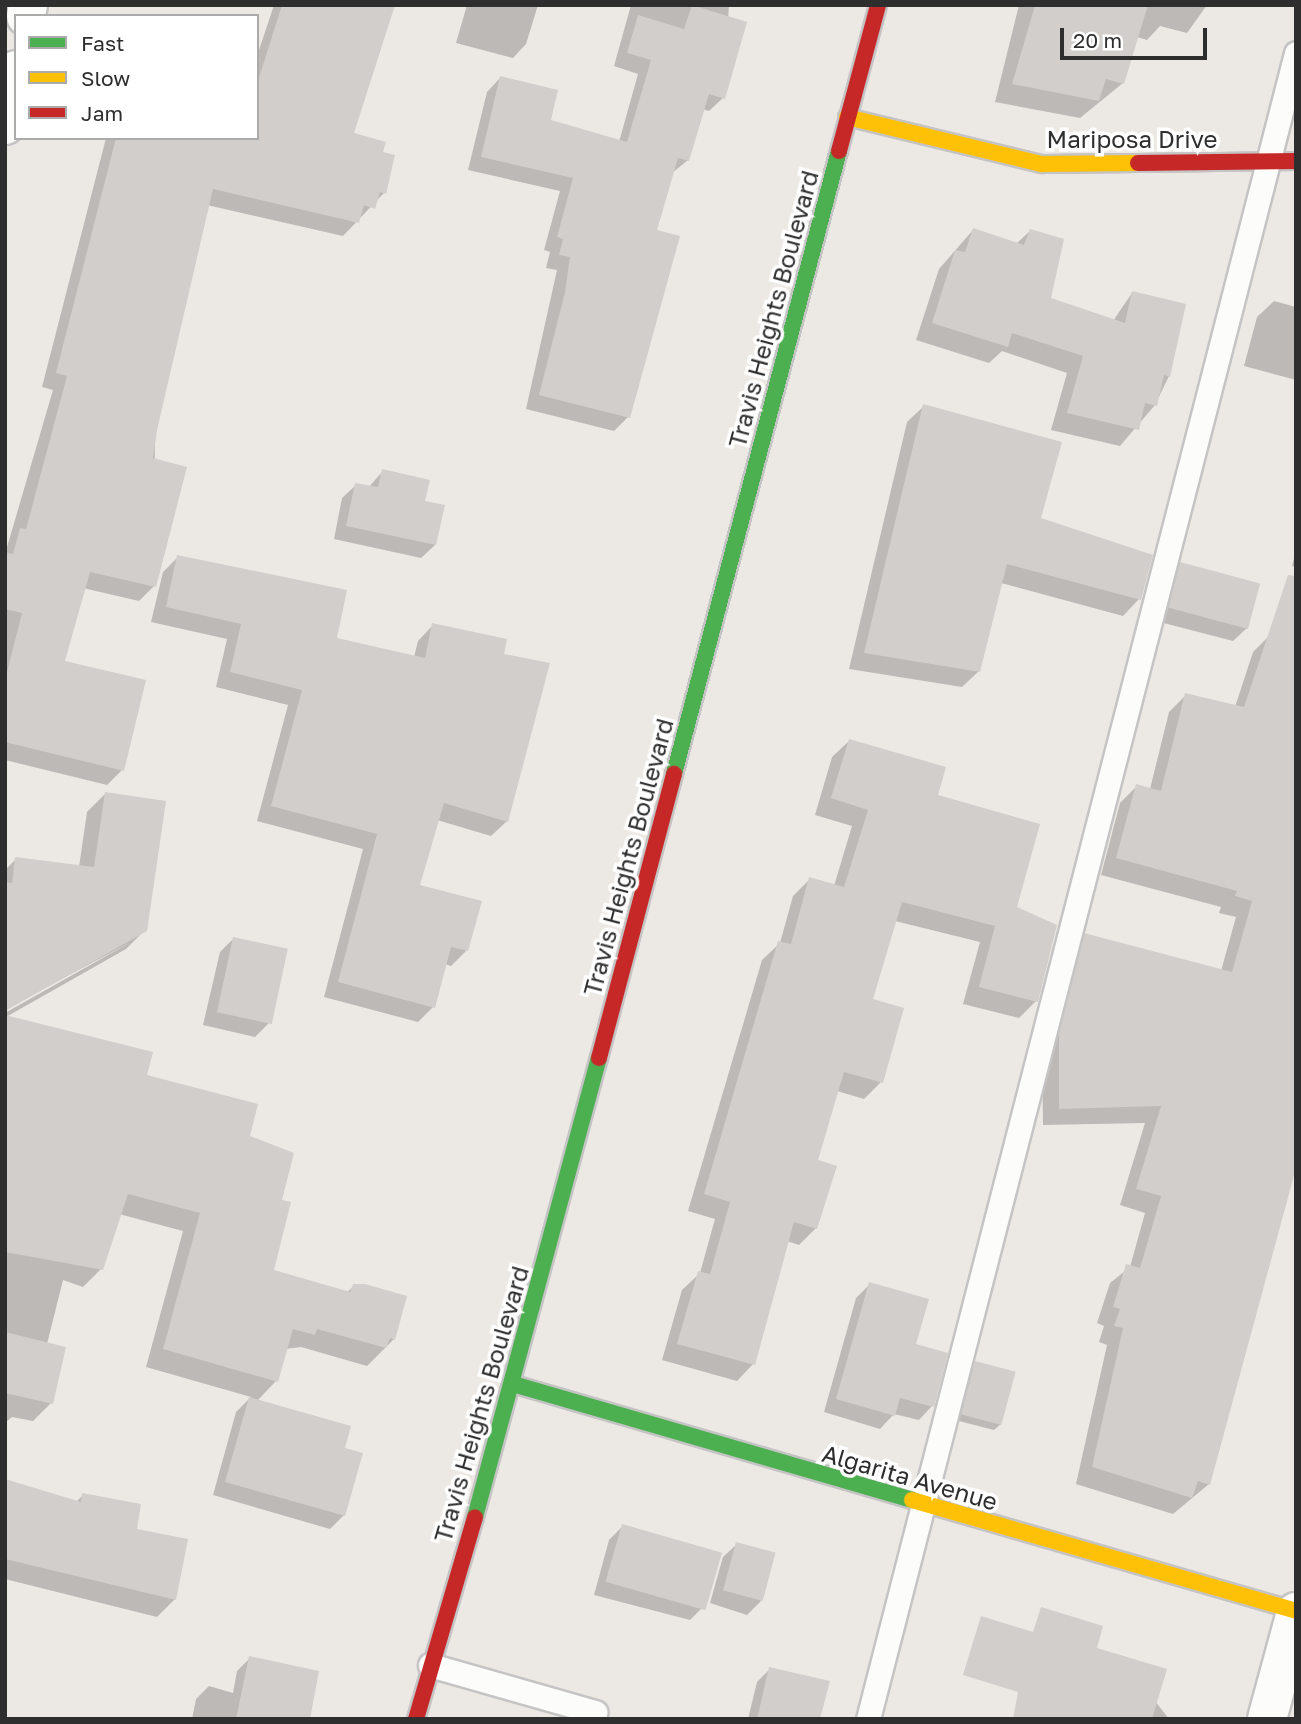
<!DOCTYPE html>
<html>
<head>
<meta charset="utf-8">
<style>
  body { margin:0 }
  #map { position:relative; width:1301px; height:1724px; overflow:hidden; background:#ece8e4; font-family:"Golos Text",sans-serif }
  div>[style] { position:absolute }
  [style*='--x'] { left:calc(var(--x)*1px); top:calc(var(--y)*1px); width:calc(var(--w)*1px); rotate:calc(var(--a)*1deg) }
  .shadow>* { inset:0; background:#0003 }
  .building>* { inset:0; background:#d1cecb; transform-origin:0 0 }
  .roads { filter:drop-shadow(2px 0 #c5c4c5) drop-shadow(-2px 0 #c5c4c5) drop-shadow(0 2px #c5c4c5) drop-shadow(0 -2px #c5c4c5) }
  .lane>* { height:23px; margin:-11.5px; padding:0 11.5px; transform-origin:11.5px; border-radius:11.5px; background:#fcfcfb }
  .street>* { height:38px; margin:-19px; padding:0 19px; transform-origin:19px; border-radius:19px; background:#fcfcfb }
  .fast>* { height:16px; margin:-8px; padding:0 8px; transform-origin:8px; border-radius:8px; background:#4caf50 }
  .slow>* { height:16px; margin:-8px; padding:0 8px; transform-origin:8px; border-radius:8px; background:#ffc107 }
  .jam>* { height:16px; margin:-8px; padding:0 8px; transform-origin:8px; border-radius:8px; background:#c62828 }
  span { translate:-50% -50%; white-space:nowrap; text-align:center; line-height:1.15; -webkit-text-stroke:7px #fff; paint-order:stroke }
  .street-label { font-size:24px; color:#2e2e2e }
  .frame { position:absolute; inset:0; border:7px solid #2e2e2e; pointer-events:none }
  .legend { position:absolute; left:14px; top:14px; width:245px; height:126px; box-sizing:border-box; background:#fff; border:2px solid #ababab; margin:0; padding:9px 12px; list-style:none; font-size:21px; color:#2e2e2e }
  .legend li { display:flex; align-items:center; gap:14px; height:35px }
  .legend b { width:35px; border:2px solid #ababab }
  .scale { position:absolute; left:1060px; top:28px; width:147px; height:32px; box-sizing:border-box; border:4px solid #2e2e2e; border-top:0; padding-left:9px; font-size:21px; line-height:24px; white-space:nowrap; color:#2e2e2e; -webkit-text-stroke:5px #fff; paint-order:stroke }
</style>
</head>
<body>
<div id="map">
  <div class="shadow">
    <div style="clip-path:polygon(274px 5px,394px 5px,352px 135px,381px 153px,384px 193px,343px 236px,207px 205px,155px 430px,154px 586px,139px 601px,83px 588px,63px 662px,122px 770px,107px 785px,5px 760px,5px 554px,53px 390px,42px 387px,106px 138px,257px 138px,257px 56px)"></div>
    <div style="clip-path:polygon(467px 5px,538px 5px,526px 44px,513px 58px,456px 43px)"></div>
    <div style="clip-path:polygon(631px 5px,729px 5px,723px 98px,709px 111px,702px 109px,688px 160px,672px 173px,655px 231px,628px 417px,614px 431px,526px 409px,557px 270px,546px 268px,550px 252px,544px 250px,560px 191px,468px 170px,487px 92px,500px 78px,549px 121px,619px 142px,638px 74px,614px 66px)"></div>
    <div style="clip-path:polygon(1019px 5px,1207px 5px,1187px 33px,1160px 26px,1147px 40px,1137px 37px,1123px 83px,1080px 118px,995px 102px)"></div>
    <div style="clip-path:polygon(973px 230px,1016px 244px,1030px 231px,1049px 300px,1113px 321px,1132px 293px,1169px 376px,1155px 405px,1120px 446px,1051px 430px,1067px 373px,1002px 351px,989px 363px,916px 340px,939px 269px)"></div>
    <div style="clip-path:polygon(1274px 301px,1296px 307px,1296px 380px,1244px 366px,1257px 317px)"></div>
    <div style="clip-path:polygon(924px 406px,1039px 519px,1139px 599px,1123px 616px,1001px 583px,979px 671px,962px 687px,849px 669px,907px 422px)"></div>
    <div style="clip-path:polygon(383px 471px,423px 502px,435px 545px,421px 558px,334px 539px,342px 498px,356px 485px,369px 487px)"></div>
    <div style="clip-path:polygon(1296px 551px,1296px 567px,1292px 566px)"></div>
    <div style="clip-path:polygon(178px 557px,335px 639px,414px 657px,418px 641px,433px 625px,502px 655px,507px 821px,491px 836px,437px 820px,418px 887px,466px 951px,451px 966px,444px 964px,433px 1007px,418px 1022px,324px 997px,363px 849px,257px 821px,288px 705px,216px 687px,227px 639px,151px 622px,163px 572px)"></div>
    <div style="clip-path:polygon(1180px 564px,1247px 628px,1233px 641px,1156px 621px,1167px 577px)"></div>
    <div style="clip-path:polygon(1270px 635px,1296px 644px,1209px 1484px,1173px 1514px,1076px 1484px,1107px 1345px,1099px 1342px,1104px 1326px,1097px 1323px,1110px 1283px,1130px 1267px,1145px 1213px,1120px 1205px,1145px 1123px,1043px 1125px,1042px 1052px,1068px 951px,1085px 935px,1221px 971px,1236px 917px,1219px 913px,1221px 907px,1101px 875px,1120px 803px,1137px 786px,1150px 789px,1169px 712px,1186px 695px,1235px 707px,1253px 652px)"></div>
    <div style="clip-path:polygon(849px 741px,935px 796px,1015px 907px,1036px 1001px,1019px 1018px,963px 1004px,980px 942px,895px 921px,871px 1000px,881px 1082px,864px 1099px,837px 1091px,815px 1161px,816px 1228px,799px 1245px,787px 1241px,753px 1364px,737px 1381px,662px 1360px,682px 1290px,700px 1273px,715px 1219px,688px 1211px,762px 960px,780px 943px,793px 896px,810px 879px,834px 886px,852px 826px,815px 815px,832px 757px)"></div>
    <div style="clip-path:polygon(105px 794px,145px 930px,126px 949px,6px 1017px,145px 1077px,248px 1137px,280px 1201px,271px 1272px,346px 1293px,354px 1286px,394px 1339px,367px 1366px,301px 1347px,285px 1349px,276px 1381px,257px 1401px,342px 1450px,344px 1515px,330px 1529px,213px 1495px,236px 1412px,251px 1397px,146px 1367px,183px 1231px,119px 1214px,101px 1269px,83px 1287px,63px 1280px,47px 1344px,51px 1403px,33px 1421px,12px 1417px,5px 1423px,5px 1013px,131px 942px,5px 1009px,5px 870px,16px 859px,79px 867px,87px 812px)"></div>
    <div style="clip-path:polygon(234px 938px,269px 1023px,255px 1037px,203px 1025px,220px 952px)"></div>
    <div style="clip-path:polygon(870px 1284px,914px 1346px,932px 1406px,919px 1420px,894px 1414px,880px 1429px,824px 1412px,856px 1298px)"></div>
    <div style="clip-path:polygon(975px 1363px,1001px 1424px,994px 1430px,955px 1420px)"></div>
    <div style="clip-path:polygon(5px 1481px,76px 1502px,83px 1495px,135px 1531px,175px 1599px,157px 1617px,5px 1579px)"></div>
    <div style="clip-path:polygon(623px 1526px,703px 1607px,690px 1620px,594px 1595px,609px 1540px)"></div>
    <div style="clip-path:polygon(737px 1544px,761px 1601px,747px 1615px,710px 1603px,723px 1557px)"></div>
    <div style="clip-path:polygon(1095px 1649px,1155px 1701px,1169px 1719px,1027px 1719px)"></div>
    <div style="clip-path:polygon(250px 1658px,308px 1719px,192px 1719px,196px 1699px,209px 1686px,233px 1693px,237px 1671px)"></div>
    <div style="clip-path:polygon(770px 1669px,816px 1719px,748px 1719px,757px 1682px)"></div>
  </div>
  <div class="building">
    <div style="clip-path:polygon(282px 5px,395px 5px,354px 133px,386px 142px,383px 152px,395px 155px,386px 194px,380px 192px,375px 209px,364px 205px,359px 223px,213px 189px,157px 430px,153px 458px,187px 467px,156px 587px,90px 572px,65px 661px,146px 680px,124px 771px,5px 742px,5px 680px,22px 613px,5px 609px,5px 552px,13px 554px,20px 528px,26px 529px,67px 376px,56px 373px,116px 138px,257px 138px,257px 84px)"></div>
    <div style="clip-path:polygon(692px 5px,747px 22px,725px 99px,709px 94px,689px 161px,678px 158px,657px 230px,680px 236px,630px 418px,539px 395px,565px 292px,570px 257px,559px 255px,563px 239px,557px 237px,573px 178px,481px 157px,500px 76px,558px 90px,551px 120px,627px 142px,651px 60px,627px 53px,638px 15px,684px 29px)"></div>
    <div style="clip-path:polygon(1035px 5px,1148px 5px,1124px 84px,1106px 79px,1099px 101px,1012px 84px)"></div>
    <div style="clip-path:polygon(973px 228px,1024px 245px,1030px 229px,1064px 239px,1051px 298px,1125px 323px,1132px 291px,1186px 304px,1170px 377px,1164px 375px,1157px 406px,1145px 403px,1139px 430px,1067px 413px,1083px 356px,1012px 333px,1008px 347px,932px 323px,955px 250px,965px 252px)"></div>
    <div style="clip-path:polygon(923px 404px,1062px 442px,1041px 518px,1153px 555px,1141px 600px,1007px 564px,980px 672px,864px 653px)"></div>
    <div style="clip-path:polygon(382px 469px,430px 480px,425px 501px,445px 505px,436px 545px,346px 526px,355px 483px,378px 487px)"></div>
    <div style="clip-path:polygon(177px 555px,347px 590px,337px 638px,425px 658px,432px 623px,507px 639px,504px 654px,550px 663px,508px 822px,444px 803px,420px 885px,482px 901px,468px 951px,451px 947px,435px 1008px,338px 982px,377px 834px,271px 806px,302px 690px,230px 672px,241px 624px,166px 607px)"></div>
    <div style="left:1180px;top:562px;width:83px;height:47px;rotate:15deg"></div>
    <div style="clip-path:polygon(1288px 575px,1296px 576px,1296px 1168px,1210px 1485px,1198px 1481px,1192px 1498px,1092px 1467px,1123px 1328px,1114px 1326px,1120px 1309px,1113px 1307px,1126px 1264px,1140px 1268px,1161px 1196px,1136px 1189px,1161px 1106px,1059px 1109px,1059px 1033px,1084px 933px,1232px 972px,1252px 901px,1235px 896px,1237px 891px,1116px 858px,1136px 784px,1161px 791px,1185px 693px,1244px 707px)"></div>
    <div style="clip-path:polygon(849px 739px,946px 767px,938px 795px,1040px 824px,1017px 907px,1057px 925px,1038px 1002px,979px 987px,995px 926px,902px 902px,873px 999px,904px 1008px,883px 1083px,844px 1072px,818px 1160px,837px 1166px,817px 1229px,794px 1222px,755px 1365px,677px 1344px,698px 1271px,710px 1274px,730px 1202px,704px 1194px,778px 941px,791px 944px,809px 877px,844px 887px,868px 810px,831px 798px)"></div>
    <div style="clip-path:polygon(105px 792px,166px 801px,147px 931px,5px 1011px,5px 882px,12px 883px,15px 857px,94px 867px)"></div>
    <div style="left:233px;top:937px;width:56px;height:77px;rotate:12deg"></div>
    <div style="clip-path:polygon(5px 1015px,153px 1052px,147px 1075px,258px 1104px,250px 1136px,294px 1153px,282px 1200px,291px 1202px,274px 1270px,350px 1292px,353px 1284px,365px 1284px,407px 1296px,395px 1340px,390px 1338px,386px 1348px,317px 1329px,315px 1335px,293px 1329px,278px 1382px,163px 1349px,200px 1213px,128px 1194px,103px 1270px,5px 1252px)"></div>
    <div style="clip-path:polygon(869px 1282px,929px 1299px,916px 1344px,948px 1353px,934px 1407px,900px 1398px,895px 1416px,836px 1399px)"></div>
    <div style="clip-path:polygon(5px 1332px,66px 1347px,53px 1404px,5px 1393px)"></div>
    <div style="left:975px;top:1361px;width:42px;height:55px;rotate:15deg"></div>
    <div style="clip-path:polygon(249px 1397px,351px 1426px,345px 1448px,363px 1453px,345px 1516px,225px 1482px)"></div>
    <div style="clip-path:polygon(5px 1479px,81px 1502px,82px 1493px,141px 1504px,137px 1529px,188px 1539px,176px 1600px,5px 1559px)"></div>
    <div style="left:622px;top:1524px;width:104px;height:60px;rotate:16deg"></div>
    <div style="left:736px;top:1542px;width:41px;height:50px;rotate:15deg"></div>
    <div style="clip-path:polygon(1041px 1607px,1103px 1626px,1097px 1648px,1167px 1669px,1152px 1719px,1013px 1719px,1018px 1692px,963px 1675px,981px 1616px,1033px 1632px)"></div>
    <div style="clip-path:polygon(249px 1656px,319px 1671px,310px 1719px,236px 1719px)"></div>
    <div style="clip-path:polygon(769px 1667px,830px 1681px,820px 1719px,757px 1719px)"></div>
  </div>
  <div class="roads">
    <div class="lane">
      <div style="--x:430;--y:1665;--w:172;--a:15.9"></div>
      <div style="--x:868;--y:1719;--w:1720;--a:-75.59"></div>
    </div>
    <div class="street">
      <div style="--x:26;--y:16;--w:11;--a:-80"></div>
      <div style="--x:5;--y:125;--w:56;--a:-78.7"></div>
      <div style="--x:1267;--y:1719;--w:111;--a:-74.8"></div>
    </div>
    <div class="fast">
      <div style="--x:674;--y:774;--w:644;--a:-75.17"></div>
      <div style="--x:513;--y:1384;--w:416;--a:16.2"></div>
      <div style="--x:475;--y:1517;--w:475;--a:-74.9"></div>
    </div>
    <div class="slow">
      <div style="--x:847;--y:117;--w:201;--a:13.6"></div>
      <div style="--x:1042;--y:164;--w:96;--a:-0.6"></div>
      <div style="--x:912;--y:1500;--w:400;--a:16.1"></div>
    </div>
    <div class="jam">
      <div style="--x:839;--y:151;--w:151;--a:-75"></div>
      <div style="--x:1138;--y:163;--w:158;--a:-0.7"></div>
      <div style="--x:599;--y:1058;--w:294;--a:-75.2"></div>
      <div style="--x:416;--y:1719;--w:210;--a:-73.7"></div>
    </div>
  </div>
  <div class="street-label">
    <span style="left:1132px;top:139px">Mariposa Drive</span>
    <span style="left:773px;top:309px;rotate:-75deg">Travis Heights Boulevard</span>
    <span style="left:628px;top:857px;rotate:-75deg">Travis Heights Boulevard</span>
    <span style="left:481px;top:1404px;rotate:-74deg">Travis Heights Boulevard</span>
    <span style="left:910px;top:1477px;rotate:16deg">Algarita Avenue</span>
  </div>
  <div class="frame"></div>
  <ul class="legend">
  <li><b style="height:9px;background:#4caf50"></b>Fast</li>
  <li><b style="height:9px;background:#ffc107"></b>Slow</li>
  <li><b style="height:9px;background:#c62828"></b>Jam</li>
  </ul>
  <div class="scale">20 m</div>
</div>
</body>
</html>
